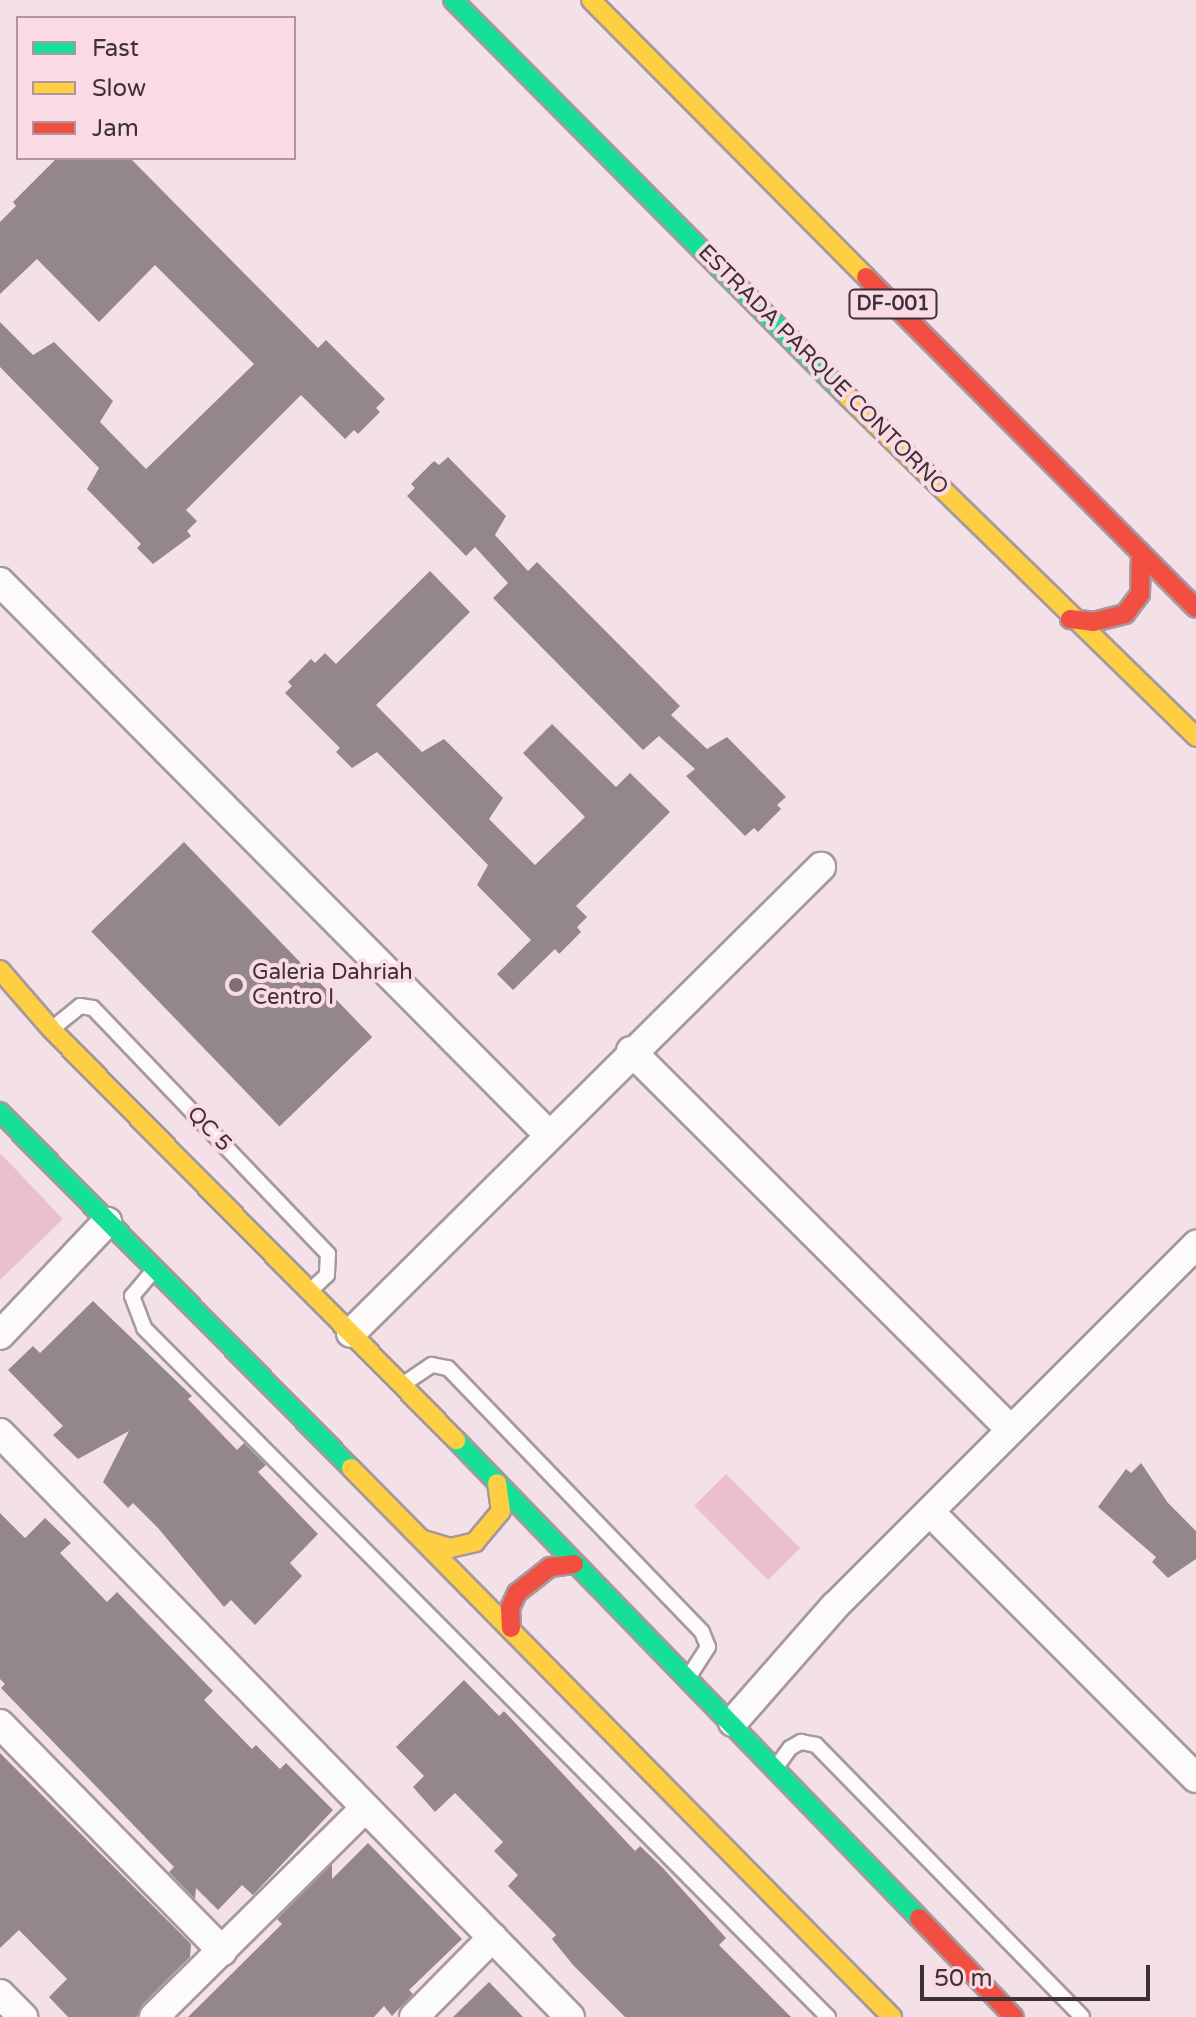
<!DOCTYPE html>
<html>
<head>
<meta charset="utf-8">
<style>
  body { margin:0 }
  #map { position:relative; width:1196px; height:2017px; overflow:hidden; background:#f3e1e7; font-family:"Varela Round",sans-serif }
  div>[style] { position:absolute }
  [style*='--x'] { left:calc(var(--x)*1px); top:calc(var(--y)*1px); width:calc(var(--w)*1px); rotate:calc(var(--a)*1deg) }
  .green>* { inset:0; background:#ecbfcf; transform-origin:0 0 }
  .building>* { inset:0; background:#94878c; transform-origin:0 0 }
  .roads { filter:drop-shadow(2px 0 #a6999d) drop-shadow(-2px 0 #a6999d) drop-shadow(0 2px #a6999d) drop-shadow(0 -2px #a6999d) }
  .lane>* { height:14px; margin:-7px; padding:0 7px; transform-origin:7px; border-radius:7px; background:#fdfafb }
  .street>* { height:28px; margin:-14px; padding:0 14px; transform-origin:14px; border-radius:14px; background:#fdfafb }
  .fast>* { height:18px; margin:-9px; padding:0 9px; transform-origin:9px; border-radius:9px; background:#16e098 }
  .slow>* { height:18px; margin:-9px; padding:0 9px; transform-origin:9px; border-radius:9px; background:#ffcf43 }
  .jam>* { height:18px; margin:-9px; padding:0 9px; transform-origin:9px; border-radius:9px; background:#f24e42 }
  .dots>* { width:22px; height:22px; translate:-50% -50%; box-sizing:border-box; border:4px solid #fadae4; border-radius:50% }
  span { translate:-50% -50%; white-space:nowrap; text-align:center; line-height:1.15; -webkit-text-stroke:8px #fadae4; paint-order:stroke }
  .shield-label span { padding:2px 6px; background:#fadae4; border:2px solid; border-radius:6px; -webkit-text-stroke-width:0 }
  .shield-label { font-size:20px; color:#3d3135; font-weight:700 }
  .street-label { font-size:22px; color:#3d3135 }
  .poi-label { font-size:22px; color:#3d3135 }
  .left { translate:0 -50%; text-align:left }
  .legend { position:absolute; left:16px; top:16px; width:280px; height:144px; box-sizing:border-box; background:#fadae4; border:2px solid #ae969e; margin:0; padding:10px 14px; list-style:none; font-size:24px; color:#3d3135 }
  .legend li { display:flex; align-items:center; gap:16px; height:40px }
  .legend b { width:40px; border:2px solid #ae969e }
  .scale { position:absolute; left:920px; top:1965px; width:230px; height:36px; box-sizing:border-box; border:4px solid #3d3135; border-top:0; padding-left:10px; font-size:24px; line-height:28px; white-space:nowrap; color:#3d3135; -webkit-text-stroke:6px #fadae4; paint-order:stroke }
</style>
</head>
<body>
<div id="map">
  <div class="green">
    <div style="clip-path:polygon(0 1153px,63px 1219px,0 1280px)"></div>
    <div style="left:726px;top:1474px;width:105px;height:45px;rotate:45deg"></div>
  </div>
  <div class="building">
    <div style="clip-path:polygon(57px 158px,130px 158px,318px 348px,326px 340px,385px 399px,376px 408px,380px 412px,358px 434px,354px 430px,345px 439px,301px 395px,186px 510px,197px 521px,187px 531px,191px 536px,153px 564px,137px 548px,141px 544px,87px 489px,99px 468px,0 367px,0 322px,33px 355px,54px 342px,113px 401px,100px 422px,146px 469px,254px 364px,155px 265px,99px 322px,37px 259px,0 294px,0 222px,16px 206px,13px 202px)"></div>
    <div style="clip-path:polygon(448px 457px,506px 516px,495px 535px,528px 571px,537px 562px,680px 706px,671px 715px,707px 749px,727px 737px,786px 797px,777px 805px,781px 809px,758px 832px,754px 828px,745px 836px,686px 776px,695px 769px,659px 736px,643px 750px,493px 598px,508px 583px,475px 547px,466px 556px,407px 496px,415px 488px,411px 484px,434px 461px,439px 465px)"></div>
    <div style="clip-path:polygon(430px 571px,470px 612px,376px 705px,422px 752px,444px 739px,503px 798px,489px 819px,535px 865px,585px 817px,523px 753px,552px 724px,616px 787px,630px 773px,670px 812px,576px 906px,587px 917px,577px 927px,581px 932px,559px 954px,555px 949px,513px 990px,497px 974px,531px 940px,477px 885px,488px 865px,377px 752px,352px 768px,336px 752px,340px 748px,285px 693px,292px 686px,288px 682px,311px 659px,315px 663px,325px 653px,336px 664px)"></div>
    <div style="left:184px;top:842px;width:271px;height:129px;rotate:46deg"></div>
    <div style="clip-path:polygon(93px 1301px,192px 1396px,188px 1399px,237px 1450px,244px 1443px,266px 1465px,258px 1472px,318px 1534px,290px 1563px,302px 1576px,255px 1625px,231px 1600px,224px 1607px,158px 1528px,133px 1503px,128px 1508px,103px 1482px,129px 1431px,78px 1459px,53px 1435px,63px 1426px,8px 1370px,33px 1346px,40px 1353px)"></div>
    <div style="clip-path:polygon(1141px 1463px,1168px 1503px,1196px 1531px,1196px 1559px,1168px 1578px,1152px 1562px,1156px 1557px,1098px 1507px,1126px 1469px,1131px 1473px)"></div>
    <div style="clip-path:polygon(0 1513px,25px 1538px,45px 1518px,71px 1543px,60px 1553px,107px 1602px,117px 1592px,213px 1691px,204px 1700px,252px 1749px,256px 1745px,280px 1769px,286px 1763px,333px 1810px,253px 1895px,242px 1885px,218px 1910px,196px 1888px,195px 1899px,169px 1872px,174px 1867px,1px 1688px,5px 1684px,0 1679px)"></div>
    <div style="clip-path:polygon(464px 1680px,499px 1716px,504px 1711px,635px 1851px,640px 1846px,662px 1867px,726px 1938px,719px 1945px,791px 2017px,625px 2017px,573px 1965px,552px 1939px,556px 1935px,508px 1886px,518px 1875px,494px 1851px,503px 1842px,455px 1793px,435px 1812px,413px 1787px,424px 1776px,396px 1747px)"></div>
    <div style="clip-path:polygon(0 1753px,191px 1944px,190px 1957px,142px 2005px,137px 2017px,68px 2017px,49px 1997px,67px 1979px,19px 1930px,0 1948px)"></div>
    <div style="clip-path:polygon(368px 1843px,462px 1939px,409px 1990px,413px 1994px,392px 2016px,384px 2006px,374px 2017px,188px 2017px,282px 1924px,277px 1919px,332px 1864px,332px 1879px)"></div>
    <div style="clip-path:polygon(489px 1982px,523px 2017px,453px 2017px)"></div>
  </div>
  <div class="roads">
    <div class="lane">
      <div style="--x:53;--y:1028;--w:35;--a:-39"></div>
      <div style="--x:80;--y:1006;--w:13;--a:9"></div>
      <div style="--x:93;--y:1008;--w:340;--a:46.3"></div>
      <div style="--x:328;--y:1254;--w:21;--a:93"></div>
      <div style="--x:327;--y:1275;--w:21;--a:137"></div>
      <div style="--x:154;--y:1270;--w:34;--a:130"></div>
      <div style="--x:132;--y:1296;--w:34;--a:69"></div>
      <div style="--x:144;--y:1328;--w:971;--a:45.21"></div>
      <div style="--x:402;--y:1385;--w:36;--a:-34"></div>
      <div style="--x:432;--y:1365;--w:16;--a:11"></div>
      <div style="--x:448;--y:1368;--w:366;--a:46.1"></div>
      <div style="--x:702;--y:1632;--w:16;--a:68"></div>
      <div style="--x:708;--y:1647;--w:35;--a:123"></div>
      <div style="--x:777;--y:1766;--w:22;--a:-54"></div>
      <div style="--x:790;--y:1748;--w:13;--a:-29"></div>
      <div style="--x:801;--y:1742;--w:15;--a:11"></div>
      <div style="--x:816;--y:1745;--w:380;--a:45.6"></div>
    </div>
    <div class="street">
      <div style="--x:0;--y:582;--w:776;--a:45.21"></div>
      <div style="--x:631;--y:1051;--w:534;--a:44.92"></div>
      <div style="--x:351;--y:1333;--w:662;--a:-44.76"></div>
      <div style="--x:0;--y:1335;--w:156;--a:-46.6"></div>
      <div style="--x:0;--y:1433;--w:816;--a:45.7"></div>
      <div style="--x:930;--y:1512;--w:376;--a:45"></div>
      <div style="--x:733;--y:1722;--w:154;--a:-48.7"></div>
      <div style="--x:835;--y:1606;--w:511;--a:-45"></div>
      <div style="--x:0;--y:1724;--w:318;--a:45.6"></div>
      <div style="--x:0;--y:1994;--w:33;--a:45"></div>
      <div style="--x:154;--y:2017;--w:296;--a:-44.7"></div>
      <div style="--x:414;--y:2017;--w:112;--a:-45.4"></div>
    </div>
    <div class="fast">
      <div style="--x:453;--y:0;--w:559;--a:45.15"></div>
      <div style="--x:0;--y:1112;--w:500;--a:45.4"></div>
      <div style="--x:456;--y:1440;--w:665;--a:45.91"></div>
    </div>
    <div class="slow">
      <div style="--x:591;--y:0;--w:390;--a:45.2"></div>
      <div style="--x:847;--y:396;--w:488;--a:44.3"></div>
      <div style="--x:0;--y:970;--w:79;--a:49.1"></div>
      <div style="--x:52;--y:1030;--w:576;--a:45.42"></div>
      <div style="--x:351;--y:1468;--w:771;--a:45.42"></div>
      <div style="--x:424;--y:1540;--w:27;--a:17"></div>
      <div style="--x:450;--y:1548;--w:26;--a:-13"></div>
      <div style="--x:475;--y:1542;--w:40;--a:-50"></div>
      <div style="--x:501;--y:1511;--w:28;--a:-98"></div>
    </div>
    <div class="jam">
      <div style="--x:866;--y:277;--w:467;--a:45.1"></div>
      <div style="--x:1070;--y:619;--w:23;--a:7"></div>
      <div style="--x:1093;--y:622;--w:33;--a:-14"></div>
      <div style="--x:1125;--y:614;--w:25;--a:-53"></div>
      <div style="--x:1140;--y:594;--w:41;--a:-88.6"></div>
      <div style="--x:511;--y:1628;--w:20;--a:-93"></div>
      <div style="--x:510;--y:1608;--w:17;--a:-65"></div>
      <div style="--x:517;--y:1593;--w:42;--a:-38.2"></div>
      <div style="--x:550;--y:1567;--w:24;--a:-7"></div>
      <div style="--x:919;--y:1918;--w:137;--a:46.2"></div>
    </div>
  </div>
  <div class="dots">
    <div style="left:236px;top:985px;background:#7d6f73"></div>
  </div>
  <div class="shield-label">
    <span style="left:893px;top:304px">DF-001</span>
  </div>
  <div class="street-label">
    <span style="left:823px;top:370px;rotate:45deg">ESTRADA PARQUE CONTORNO</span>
    <span style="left:209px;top:1129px;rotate:46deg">QC 5</span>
  </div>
  <div class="poi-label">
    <span class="left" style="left:252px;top:985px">Galeria Dahriah<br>Centro I</span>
  </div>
  <ul class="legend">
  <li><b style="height:10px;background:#16e098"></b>Fast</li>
  <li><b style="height:10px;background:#ffcf43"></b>Slow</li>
  <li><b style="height:10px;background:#f24e42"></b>Jam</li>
  </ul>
  <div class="scale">50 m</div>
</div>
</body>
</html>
